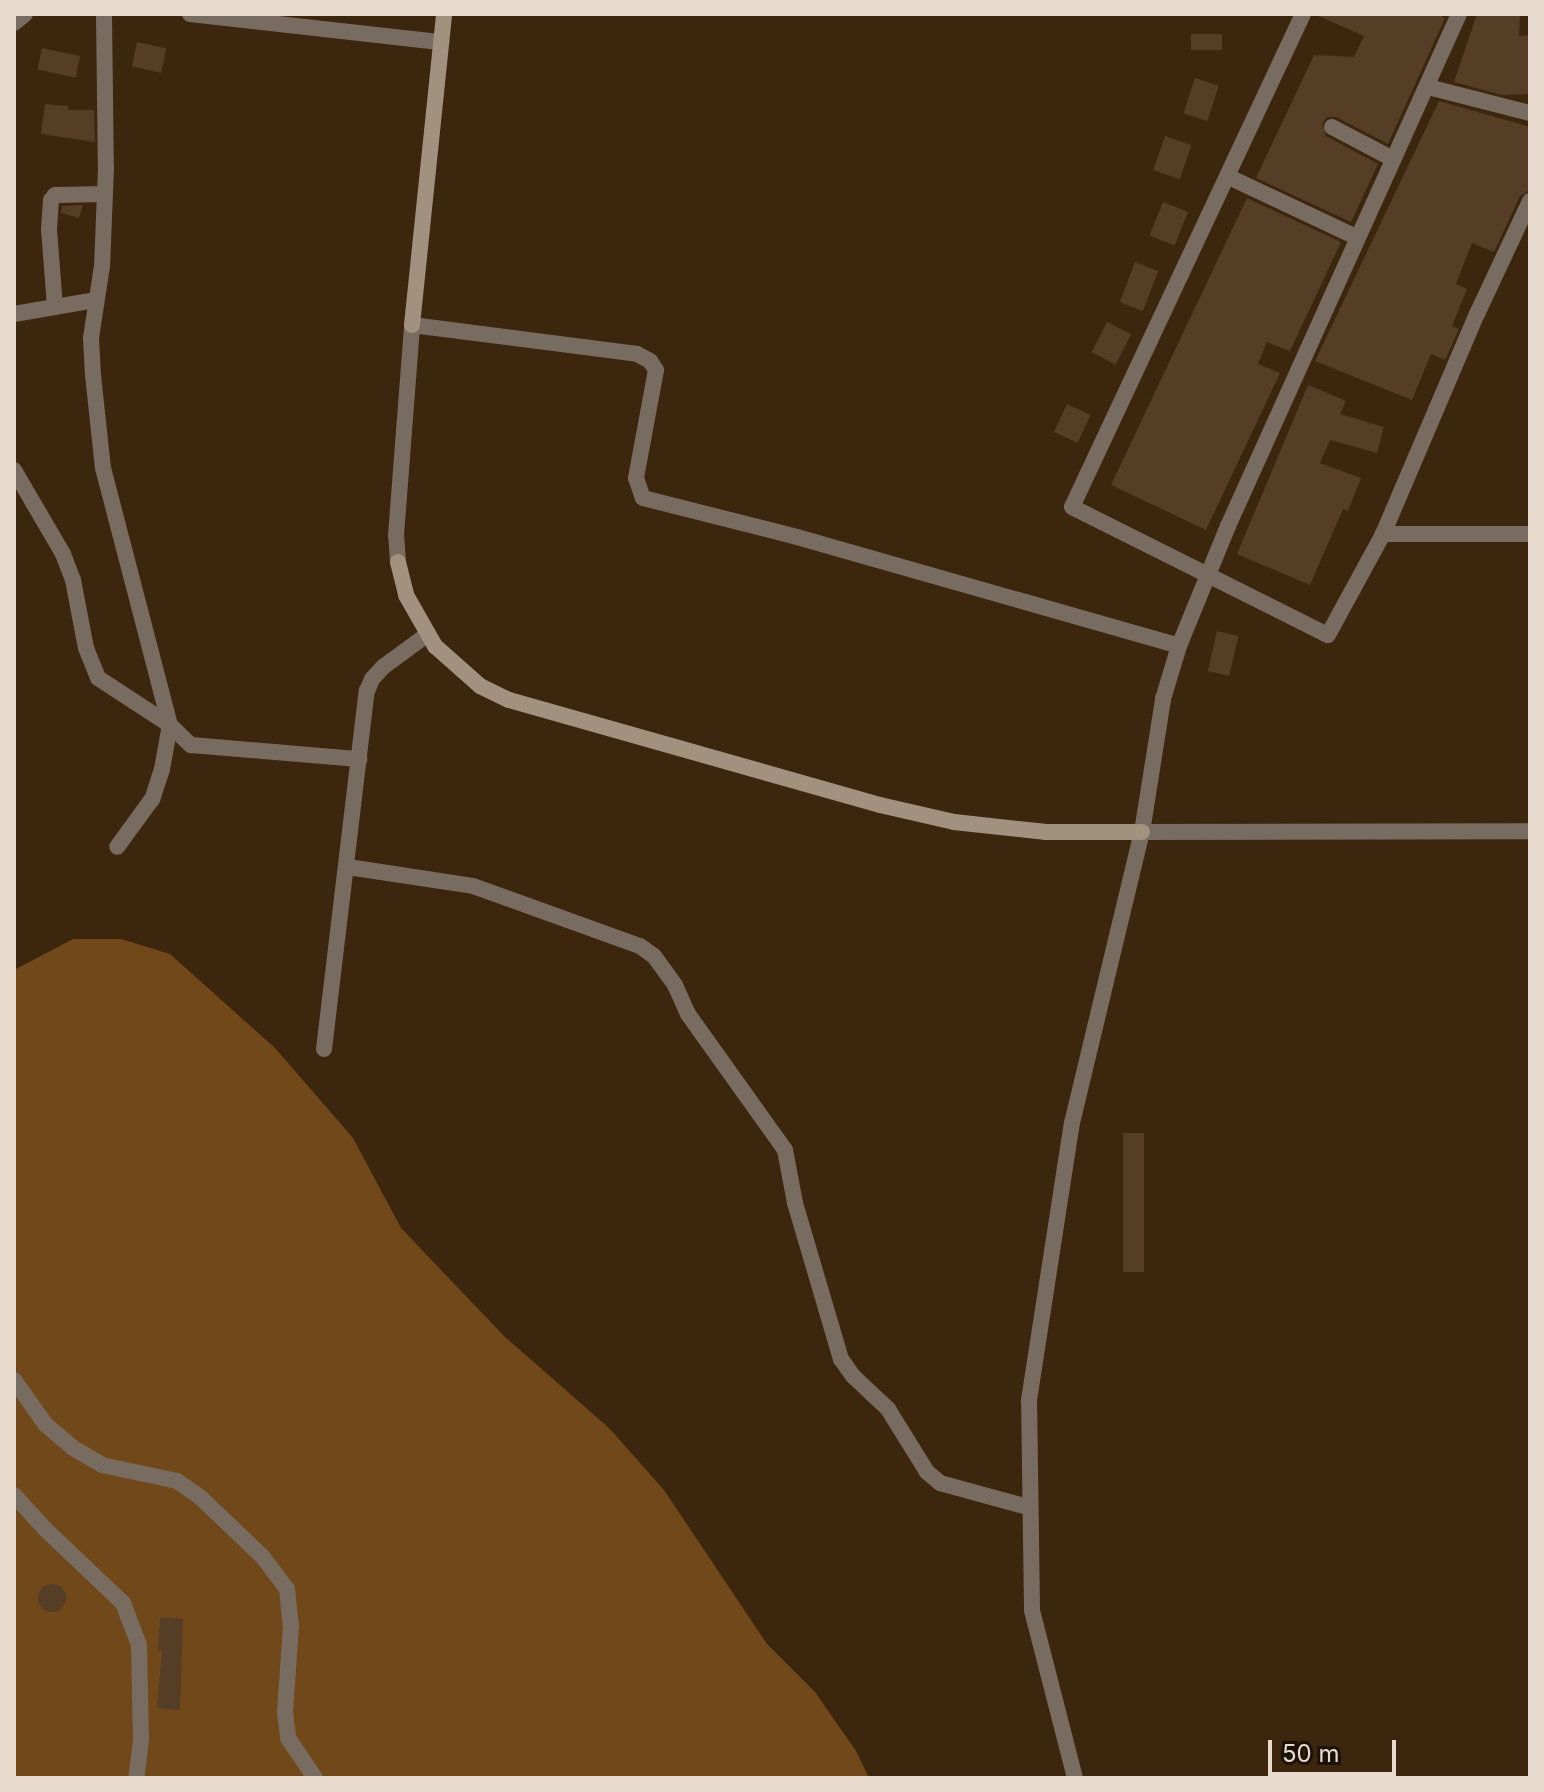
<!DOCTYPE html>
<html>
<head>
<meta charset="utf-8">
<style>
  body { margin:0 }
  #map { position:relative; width:1544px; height:1792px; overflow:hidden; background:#3c260e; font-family:Inter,sans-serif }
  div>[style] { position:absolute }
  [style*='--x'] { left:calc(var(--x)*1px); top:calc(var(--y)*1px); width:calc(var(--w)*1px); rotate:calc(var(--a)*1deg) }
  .green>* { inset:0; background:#714819 }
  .building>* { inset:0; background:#553d26; transform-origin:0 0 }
  .round { border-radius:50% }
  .street>* { height:16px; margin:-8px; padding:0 8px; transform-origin:8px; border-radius:8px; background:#786c61 }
  .secondary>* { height:16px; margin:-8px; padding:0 8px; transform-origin:8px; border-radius:8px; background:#a3917f }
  span { translate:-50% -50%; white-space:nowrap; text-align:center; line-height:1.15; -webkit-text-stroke:8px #1b1108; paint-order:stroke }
  .frame { position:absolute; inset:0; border:16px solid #e8dacc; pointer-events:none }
  .scale { position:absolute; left:1268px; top:1740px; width:128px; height:36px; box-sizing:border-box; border:4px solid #e8dacc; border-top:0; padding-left:10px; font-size:24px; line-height:28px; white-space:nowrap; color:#e8dacc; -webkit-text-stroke:6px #1b1108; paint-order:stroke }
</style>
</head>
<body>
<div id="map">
  <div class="green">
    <div style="clip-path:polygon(73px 939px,121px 939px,170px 954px,275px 1048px,353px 1138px,401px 1228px,504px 1336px,609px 1428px,664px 1490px,767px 1644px,815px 1692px,856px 1751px,869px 1778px,14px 1778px,14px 970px)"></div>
  </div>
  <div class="building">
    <div style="clip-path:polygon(1314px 14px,1437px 14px,1445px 18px,1388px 144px,1336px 117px,1327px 117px,1322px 123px,1326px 136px,1378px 164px,1351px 222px,1256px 178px,1314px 55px,1354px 57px,1364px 36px)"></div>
    <div style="clip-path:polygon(1477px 14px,1520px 14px,1519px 36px,1530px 35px,1530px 94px,1502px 95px,1454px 82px)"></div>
    <div style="left:1191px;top:34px;width:31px;height:16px"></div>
    <div style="left:137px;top:42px;width:30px;height:25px;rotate:12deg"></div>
    <div style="left:42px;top:48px;width:39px;height:22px;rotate:12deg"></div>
    <div style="left:1195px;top:78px;width:25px;height:37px;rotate:18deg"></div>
    <div style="clip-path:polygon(1439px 101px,1530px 127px,1530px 190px,1520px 196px,1494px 252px,1472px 243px,1456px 284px,1467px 289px,1452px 326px,1459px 329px,1445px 360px,1431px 354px,1412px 400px,1315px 361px)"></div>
    <div style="clip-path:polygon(45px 104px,68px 106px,68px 110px,94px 110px,95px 142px,41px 134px)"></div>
    <div style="left:1165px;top:136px;width:28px;height:36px;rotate:19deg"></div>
    <div style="clip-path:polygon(1247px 198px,1341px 242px,1290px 351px,1267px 342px,1258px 364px,1280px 373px,1206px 530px,1111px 485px)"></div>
    <div style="left:1163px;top:202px;width:27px;height:36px;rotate:22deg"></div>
    <div style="clip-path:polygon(83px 205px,79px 218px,61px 213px,62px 206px)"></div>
    <div style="left:1135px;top:262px;width:25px;height:43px;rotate:21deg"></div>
    <div style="left:1107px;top:322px;width:27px;height:34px;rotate:27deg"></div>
    <div style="clip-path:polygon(1308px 385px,1346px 401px,1340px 414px,1384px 427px,1377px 453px,1330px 440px,1320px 463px,1361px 478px,1348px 511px,1343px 509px,1310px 585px,1237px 554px)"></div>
    <div style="left:1067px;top:404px;width:26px;height:31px;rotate:25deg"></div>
    <div style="left:1217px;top:631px;width:22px;height:41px;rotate:13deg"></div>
    <div style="left:1123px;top:1133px;width:21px;height:139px"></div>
    <div class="round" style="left:38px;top:1584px;width:28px;height:28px"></div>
    <div style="clip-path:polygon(160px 1617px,183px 1619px,180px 1710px,157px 1708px,162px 1651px,158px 1651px)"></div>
  </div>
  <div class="street">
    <div style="--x:104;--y:14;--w:154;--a:89.3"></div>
    <div style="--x:106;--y:168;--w:98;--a:92.3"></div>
    <div style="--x:102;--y:266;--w:73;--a:98.7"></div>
    <div style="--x:91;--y:338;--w:37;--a:87"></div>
    <div style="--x:93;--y:375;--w:94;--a:83.9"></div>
    <div style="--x:103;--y:468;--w:266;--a:75.4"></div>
    <div style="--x:170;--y:725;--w:45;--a:100.3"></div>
    <div style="--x:162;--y:769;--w:32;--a:108"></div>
    <div style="--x:152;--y:799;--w:59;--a:126.1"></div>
    <div style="--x:190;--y:14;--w:253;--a:6.4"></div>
    <div style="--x:1303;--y:14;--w:544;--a:115.11"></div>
    <div style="--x:1072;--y:507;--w:286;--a:26.6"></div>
    <div style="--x:1328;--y:635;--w:115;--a:-61.4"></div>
    <div style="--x:1383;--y:534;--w:239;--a:-66.9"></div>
    <div style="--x:1477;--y:314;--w:125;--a:-64.9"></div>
    <div style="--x:14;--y:23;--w:14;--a:-39"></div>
    <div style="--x:1428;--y:87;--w:105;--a:14.3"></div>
    <div style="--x:1332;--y:127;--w:69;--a:27.7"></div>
    <div style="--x:1229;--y:177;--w:140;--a:25.3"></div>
    <div style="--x:55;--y:307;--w:78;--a:-94.4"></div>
    <div style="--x:49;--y:229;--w:29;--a:-86"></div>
    <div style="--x:51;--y:200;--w:6;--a:-51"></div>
    <div style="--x:55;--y:195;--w:50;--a:-1.1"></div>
    <div style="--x:14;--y:314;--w:82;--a:-9.8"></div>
    <div style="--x:14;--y:470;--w:97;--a:59.7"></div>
    <div style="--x:63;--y:554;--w:28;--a:69"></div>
    <div style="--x:73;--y:580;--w:69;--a:79.2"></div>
    <div style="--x:86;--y:648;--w:32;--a:68"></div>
    <div style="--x:98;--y:678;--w:86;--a:33.1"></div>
    <div style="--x:170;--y:725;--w:29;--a:44"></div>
    <div style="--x:191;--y:745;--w:169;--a:4.8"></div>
    <div style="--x:1383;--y:534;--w:147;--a:0"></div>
    <div style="--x:398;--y:562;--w:27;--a:-94"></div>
    <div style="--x:396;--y:535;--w:211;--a:-85.6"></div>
    <div style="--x:412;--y:325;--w:227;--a:7.3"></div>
    <div style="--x:637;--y:354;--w:15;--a:28"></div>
    <div style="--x:650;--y:361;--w:11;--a:56"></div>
    <div style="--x:656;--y:370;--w:110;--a:100.5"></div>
    <div style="--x:636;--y:478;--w:21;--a:71"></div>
    <div style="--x:643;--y:498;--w:159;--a:14.2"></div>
    <div style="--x:797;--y:537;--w:397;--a:15.9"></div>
    <div style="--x:1142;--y:832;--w:388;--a:-0.1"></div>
    <div style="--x:348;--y:867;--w:126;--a:8.6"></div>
    <div style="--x:473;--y:886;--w:177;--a:19.8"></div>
    <div style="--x:640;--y:946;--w:17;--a:36"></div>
    <div style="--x:654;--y:956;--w:36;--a:54"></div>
    <div style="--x:675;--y:985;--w:32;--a:66"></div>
    <div style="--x:688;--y:1014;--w:167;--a:54.5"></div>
    <div style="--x:785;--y:1150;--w:54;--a:79.3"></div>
    <div style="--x:795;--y:1203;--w:163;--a:73.6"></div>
    <div style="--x:841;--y:1359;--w:21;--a:55"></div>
    <div style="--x:853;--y:1376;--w:48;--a:43.3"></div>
    <div style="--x:888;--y:1409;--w:74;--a:58.2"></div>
    <div style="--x:927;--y:1472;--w:17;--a:40"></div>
    <div style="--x:940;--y:1483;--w:91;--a:15.3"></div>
    <div style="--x:324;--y:1049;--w:361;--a:-83.2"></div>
    <div style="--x:367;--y:691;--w:13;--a:-67"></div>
    <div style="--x:372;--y:679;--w:16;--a:-47"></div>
    <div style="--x:383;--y:667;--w:56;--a:-36.3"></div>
    <div style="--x:14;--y:1380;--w:55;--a:54.6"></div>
    <div style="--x:46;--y:1425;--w:35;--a:40"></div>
    <div style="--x:73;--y:1448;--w:34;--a:30"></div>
    <div style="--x:102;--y:1465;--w:77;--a:12"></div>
    <div style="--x:177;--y:1481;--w:29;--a:35"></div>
    <div style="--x:201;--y:1498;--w:84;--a:43.6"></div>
    <div style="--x:262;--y:1556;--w:41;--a:52.9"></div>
    <div style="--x:287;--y:1589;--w:37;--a:84"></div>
    <div style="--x:291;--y:1626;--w:86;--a:94"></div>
    <div style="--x:285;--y:1712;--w:26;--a:83"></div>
    <div style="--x:288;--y:1738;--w:48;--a:56"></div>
    <div style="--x:14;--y:1495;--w:46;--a:47.6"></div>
    <div style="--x:45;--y:1529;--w:108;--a:43.5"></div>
    <div style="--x:123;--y:1603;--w:45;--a:69.1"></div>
    <div style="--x:139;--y:1645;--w:95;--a:88.8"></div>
    <div style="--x:141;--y:1740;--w:38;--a:97"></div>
    <div style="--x:1075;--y:1778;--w:173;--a:-104.4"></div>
    <div style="--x:1032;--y:1610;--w:210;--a:-90.8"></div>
    <div style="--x:1029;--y:1400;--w:280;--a:-81.2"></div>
    <div style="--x:1072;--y:1123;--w:299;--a:-76.5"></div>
    <div style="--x:1142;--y:832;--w:135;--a:-81"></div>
    <div style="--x:1163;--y:699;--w:55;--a:-73.2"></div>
    <div style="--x:1179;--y:646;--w:130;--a:-67.8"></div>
    <div style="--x:1228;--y:526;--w:562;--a:-65.72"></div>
  </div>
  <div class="secondary">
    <div style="--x:412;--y:325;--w:313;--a:-84.1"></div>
    <div style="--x:398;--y:562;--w:34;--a:76"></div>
    <div style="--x:406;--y:595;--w:59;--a:60.4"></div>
    <div style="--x:435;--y:646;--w:60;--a:41.6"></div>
    <div style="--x:480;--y:686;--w:32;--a:26"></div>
    <div style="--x:509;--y:700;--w:386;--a:15.8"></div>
    <div style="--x:880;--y:805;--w:76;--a:12.9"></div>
    <div style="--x:954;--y:822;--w:93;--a:6.2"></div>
    <div style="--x:1046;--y:832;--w:96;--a:0"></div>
  </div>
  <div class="frame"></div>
  <div class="scale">50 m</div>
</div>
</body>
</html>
